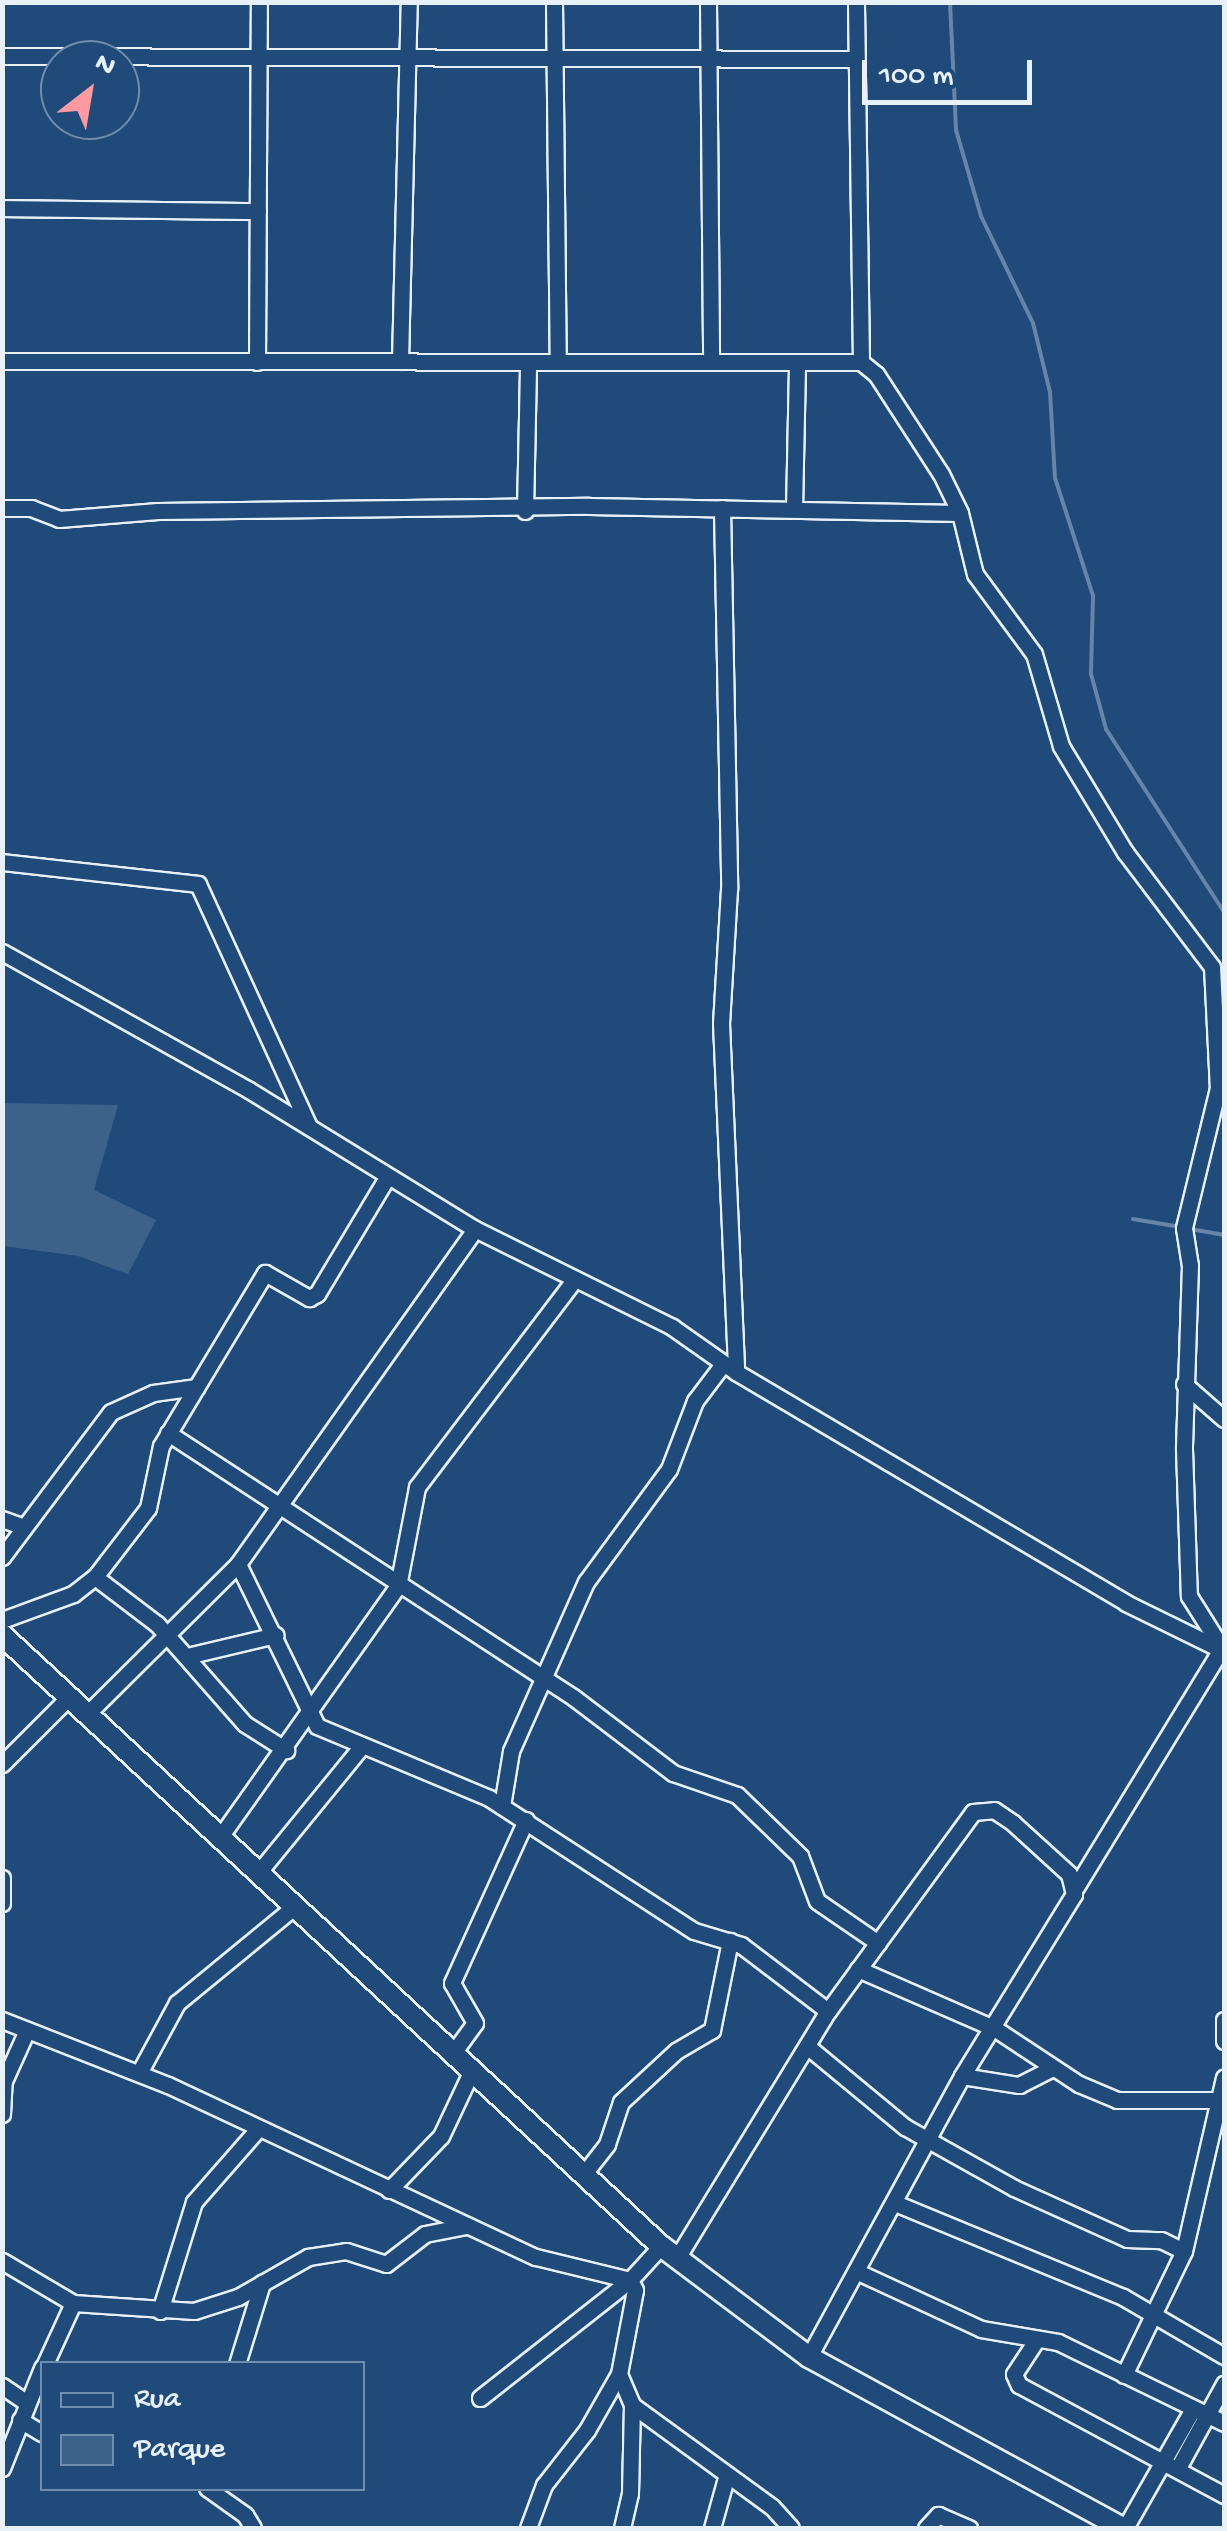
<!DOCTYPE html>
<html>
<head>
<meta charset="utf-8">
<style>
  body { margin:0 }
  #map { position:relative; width:1227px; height:2531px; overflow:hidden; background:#1f4a7a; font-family:"Gochi Hand",sans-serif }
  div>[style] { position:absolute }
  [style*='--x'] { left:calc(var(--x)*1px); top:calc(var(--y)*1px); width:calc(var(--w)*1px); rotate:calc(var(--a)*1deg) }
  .green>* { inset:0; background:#3c628c }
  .stream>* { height:4px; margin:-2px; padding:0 2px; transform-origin:2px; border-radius:2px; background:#6685a7 }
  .roads { filter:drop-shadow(2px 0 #e8f1f8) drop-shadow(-2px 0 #e8f1f8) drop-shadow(0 2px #e8f1f8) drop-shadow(0 -2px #e8f1f8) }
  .minor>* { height:15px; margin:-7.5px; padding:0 7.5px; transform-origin:7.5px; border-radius:7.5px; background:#1f4a7a }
  .major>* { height:20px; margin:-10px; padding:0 10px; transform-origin:10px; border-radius:10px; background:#1f4a7a }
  span { translate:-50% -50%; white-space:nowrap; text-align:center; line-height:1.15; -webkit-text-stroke:9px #1f4a7a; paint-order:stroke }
  .frame { position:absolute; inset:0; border:5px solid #e8f1f8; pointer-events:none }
  .legend { position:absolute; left:40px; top:2361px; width:325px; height:130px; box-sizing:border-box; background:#1f4a7a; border:2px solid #6f8dac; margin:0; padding:12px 18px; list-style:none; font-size:30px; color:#e8f1f8 }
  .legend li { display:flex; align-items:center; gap:20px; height:50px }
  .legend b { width:50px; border:2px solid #6f8dac }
  .north { position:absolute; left:40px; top:40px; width:100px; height:100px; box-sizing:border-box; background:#1f4a7a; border:2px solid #6f8dac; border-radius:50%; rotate:31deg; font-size:28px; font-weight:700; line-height:40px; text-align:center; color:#e8f1f8 }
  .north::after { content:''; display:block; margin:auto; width:35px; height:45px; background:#ff9aa2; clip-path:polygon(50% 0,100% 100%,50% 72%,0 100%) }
  .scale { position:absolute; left:862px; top:60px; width:170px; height:45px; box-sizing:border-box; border:5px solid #e8f1f8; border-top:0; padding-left:12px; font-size:30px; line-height:35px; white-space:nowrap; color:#e8f1f8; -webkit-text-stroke:8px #1f4a7a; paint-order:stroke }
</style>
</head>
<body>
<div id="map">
  <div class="green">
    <div style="clip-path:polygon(3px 1103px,118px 1105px,94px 1190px,156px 1220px,128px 1274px,78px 1256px,3px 1246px)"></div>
  </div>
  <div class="stream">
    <div style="--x:950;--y:2;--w:128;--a:87.3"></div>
    <div style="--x:956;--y:130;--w:90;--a:73.8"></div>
    <div style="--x:981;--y:216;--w:119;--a:64.1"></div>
    <div style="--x:1033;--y:323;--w:71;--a:76.2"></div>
    <div style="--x:1050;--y:392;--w:86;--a:86.7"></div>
    <div style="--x:1055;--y:478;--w:124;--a:72.1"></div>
    <div style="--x:1093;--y:596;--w:78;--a:91.5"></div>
    <div style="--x:1091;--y:674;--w:57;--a:74.7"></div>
    <div style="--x:1106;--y:729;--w:218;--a:57.2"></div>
    <div style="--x:1133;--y:1219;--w:48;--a:9.7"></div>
    <div style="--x:1190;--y:1229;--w:35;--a:10"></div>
  </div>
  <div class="roads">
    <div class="minor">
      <div style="--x:554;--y:2;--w:360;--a:89.4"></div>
      <div style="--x:708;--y:2;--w:360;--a:89.5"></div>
      <div style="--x:2;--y:56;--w:854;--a:0.2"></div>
      <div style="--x:2;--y:208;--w:256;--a:0.7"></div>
      <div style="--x:2;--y:361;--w:859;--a:0.07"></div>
      <div style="--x:861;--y:362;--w:360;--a:-90.8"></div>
      <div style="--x:400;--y:361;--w:359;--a:-88.6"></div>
      <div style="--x:257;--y:362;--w:360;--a:-89.7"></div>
      <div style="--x:861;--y:362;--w:19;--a:39"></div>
      <div style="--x:876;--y:374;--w:119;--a:57"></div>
      <div style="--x:941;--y:474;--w:43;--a:64"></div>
      <div style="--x:960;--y:513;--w:63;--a:76.2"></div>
      <div style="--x:975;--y:574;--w:99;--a:53.6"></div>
      <div style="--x:1034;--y:654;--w:96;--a:73.6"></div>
      <div style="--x:1061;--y:746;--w:124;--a:58.9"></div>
      <div style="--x:1125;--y:852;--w:144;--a:52.9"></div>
      <div style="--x:1212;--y:967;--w:121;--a:87.2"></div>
      <div style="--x:1218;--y:1088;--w:144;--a:103.7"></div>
      <div style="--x:1184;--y:1228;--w:37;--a:81"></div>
      <div style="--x:1190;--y:1265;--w:184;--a:91.9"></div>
      <div style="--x:1184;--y:1449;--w:147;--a:88.1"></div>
      <div style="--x:1189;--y:1596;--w:54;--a:57.8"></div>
      <div style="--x:2;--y:508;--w:29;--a:0"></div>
      <div style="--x:31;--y:508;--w:30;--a:21"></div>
      <div style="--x:59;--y:519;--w:99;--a:-4.6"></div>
      <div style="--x:158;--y:511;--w:431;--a:-0.7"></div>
      <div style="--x:589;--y:506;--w:371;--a:1.1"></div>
      <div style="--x:722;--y:508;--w:381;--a:88.9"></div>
      <div style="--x:729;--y:889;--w:134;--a:93.4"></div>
      <div style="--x:721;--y:1023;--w:349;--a:87.5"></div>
      <div style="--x:794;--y:509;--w:147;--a:-88.8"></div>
      <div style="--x:525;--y:511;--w:149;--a:-88.8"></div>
      <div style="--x:2;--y:862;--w:197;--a:6.4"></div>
      <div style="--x:198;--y:884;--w:267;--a:65.4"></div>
      <div style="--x:2;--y:952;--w:283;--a:29.2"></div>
      <div style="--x:249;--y:1090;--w:265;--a:31.6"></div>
      <div style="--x:475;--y:1229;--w:220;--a:26.4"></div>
      <div style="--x:672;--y:1327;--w:78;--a:35.1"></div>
      <div style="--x:736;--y:1372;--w:453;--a:30.6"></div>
      <div style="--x:1126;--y:1603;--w:109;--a:26.1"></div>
      <div style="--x:1184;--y:1384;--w:53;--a:41.2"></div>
      <div style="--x:168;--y:1433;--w:483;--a:33.1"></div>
      <div style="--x:573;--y:1697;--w:126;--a:37.2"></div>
      <div style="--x:673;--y:1773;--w:68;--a:19"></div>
      <div style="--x:737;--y:1795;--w:88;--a:44.1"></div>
      <div style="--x:800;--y:1856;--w:48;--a:69.3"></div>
      <div style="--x:817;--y:1901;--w:74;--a:34.5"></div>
      <div style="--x:2;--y:1519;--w:23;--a:20"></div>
      <div style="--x:2;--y:1557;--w:181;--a:-53.1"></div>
      <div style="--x:111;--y:1412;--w:46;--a:-24.3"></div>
      <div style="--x:153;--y:1393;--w:44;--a:-7.8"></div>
      <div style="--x:238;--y:1564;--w:180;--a:64"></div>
      <div style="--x:317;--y:1726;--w:186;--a:22.7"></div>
      <div style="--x:489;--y:1798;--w:244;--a:33"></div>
      <div style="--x:694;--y:1931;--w:49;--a:16.6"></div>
      <div style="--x:741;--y:1945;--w:109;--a:37.2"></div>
      <div style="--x:95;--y:1577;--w:78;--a:37.2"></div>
      <div style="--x:157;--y:1624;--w:133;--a:48.7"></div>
      <div style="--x:245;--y:1724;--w:49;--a:32.4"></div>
      <div style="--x:2;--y:1620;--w:76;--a:-20.1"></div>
      <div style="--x:73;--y:1594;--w:28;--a:-38"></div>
      <div style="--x:95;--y:1577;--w:87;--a:-52.5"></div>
      <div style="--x:148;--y:1508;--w:63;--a:-78.2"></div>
      <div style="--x:161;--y:1446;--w:202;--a:-59"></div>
      <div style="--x:265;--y:1273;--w:51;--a:29.6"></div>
      <div style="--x:309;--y:1298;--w:9;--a:-27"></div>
      <div style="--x:317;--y:1294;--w:134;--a:-59"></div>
      <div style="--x:187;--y:1656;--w:91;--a:-13.3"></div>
      <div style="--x:86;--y:1715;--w:214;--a:-44.8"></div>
      <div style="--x:238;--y:1564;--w:410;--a:-54.7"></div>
      <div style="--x:2;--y:1764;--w:93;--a:-45"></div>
      <div style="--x:502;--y:1806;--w:56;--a:-80.7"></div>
      <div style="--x:511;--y:1751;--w:185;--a:-66.1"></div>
      <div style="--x:586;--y:1582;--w:140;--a:-53.7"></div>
      <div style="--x:669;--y:1469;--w:73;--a:-69.1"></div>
      <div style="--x:695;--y:1401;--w:46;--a:-52.9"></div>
      <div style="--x:220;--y:1837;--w:308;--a:-54.7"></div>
      <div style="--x:398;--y:1586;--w:101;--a:-79.1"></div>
      <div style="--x:417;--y:1487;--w:261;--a:-52.8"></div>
      <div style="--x:258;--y:1873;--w:163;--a:-50.7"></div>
      <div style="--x:2;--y:1878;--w:25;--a:90"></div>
      <div style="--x:1076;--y:1887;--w:279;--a:-58.6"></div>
      <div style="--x:858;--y:1969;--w:148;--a:23.5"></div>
      <div style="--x:994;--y:2028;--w:102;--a:33.4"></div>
      <div style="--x:1079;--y:2084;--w:41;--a:22.8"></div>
      <div style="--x:1117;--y:2100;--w:103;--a:0"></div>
      <div style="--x:2;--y:2020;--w:178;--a:21.4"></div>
      <div style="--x:168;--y:2085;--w:406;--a:25.1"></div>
      <div style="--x:536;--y:2257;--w:97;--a:13.7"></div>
      <div style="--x:630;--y:2280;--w:11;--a:63"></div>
      <div style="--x:635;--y:2290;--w:86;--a:100.8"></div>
      <div style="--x:619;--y:2374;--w:34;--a:67"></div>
      <div style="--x:632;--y:2405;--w:173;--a:36.1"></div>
      <div style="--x:772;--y:2507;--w:28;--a:48"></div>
      <div style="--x:1224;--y:2020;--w:21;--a:90"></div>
      <div style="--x:807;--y:2046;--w:127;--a:39.6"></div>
      <div style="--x:905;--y:2127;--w:125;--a:29.2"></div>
      <div style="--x:1014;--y:2188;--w:124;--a:24.3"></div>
      <div style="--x:1127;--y:2239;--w:34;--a:2"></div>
      <div style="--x:1161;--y:2240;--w:25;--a:26"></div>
      <div style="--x:453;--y:2053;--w:37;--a:-54"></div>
      <div style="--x:475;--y:2023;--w:46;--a:-119.9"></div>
      <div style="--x:452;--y:1983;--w:179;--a:-65.6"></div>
      <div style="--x:139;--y:2073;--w:80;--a:-61.5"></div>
      <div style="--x:177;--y:2003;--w:151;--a:-39.4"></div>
      <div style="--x:962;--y:2076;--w:58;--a:9"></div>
      <div style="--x:1019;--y:2085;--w:37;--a:-27"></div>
      <div style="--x:2;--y:2114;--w:33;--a:-87"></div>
      <div style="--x:4;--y:2081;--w:56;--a:-65.7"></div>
      <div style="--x:583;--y:2175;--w:39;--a:-52"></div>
      <div style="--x:607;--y:2144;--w:44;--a:-71.6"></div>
      <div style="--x:621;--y:2102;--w:75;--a:-42.8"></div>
      <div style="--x:676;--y:2051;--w:42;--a:-30.3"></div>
      <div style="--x:712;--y:2030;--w:91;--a:-78.6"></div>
      <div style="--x:389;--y:2190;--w:75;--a:-46.1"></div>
      <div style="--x:441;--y:2136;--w:73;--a:-64.8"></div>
      <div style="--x:895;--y:2203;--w:247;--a:22.4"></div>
      <div style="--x:1123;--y:2297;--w:117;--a:30.3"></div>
      <div style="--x:677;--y:2258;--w:289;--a:-58.6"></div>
      <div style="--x:828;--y:2011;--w:246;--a:-53.9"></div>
      <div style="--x:973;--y:1812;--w:21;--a:-5"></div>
      <div style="--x:994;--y:1810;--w:23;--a:34"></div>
      <div style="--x:1013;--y:1823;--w:76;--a:42.3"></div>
      <div style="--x:1069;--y:1874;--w:21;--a:76"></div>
      <div style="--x:1074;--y:1894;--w:214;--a:121.6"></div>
      <div style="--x:962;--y:2076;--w:320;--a:118.6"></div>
      <div style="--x:2;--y:2261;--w:82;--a:30.6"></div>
      <div style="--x:73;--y:2303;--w:121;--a:3.8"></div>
      <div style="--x:194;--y:2311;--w:46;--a:-17.7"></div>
      <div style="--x:238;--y:2297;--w:81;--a:-29.7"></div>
      <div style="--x:308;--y:2257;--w:38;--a:-9"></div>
      <div style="--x:346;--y:2251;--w:42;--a:18"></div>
      <div style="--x:386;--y:2264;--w:49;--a:-37.6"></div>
      <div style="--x:425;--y:2234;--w:42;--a:-11"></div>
      <div style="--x:860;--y:2273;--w:133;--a:24.8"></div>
      <div style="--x:981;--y:2329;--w:78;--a:9.6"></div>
      <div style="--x:1058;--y:2342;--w:185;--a:26"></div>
      <div style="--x:160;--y:2311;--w:114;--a:-72.7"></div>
      <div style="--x:194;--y:2202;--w:96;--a:-48.8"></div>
      <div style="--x:1037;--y:2339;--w:42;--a:123.3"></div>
      <div style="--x:1014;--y:2374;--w:12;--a:66"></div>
      <div style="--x:1019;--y:2385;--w:233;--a:28.2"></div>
      <div style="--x:45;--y:2364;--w:67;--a:-65.3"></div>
      <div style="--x:237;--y:2364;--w:85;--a:-72.8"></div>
      <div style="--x:1124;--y:2375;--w:138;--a:-64.2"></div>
      <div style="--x:1184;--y:2251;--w:178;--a:-77"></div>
      <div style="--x:2;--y:2386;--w:29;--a:34"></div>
      <div style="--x:480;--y:2398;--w:191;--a:-38.2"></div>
      <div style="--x:630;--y:2280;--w:46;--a:-47.6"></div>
      <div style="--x:20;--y:2420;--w:26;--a:31"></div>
      <div style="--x:2;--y:2468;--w:108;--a:-68.2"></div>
      <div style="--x:1178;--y:2468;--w:96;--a:-61.3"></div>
      <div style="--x:207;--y:2488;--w:47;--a:35.4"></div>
      <div style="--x:245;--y:2515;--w:15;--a:58"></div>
      <div style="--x:528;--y:2528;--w:46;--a:-69.6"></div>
      <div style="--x:544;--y:2485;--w:70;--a:-52"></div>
      <div style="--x:587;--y:2430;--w:64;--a:-60.3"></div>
      <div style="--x:622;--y:2528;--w:36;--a:-77"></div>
      <div style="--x:630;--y:2493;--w:88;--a:-88.7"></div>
      <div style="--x:712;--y:2528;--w:52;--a:-74.4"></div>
      <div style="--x:926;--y:2528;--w:18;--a:-47"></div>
      <div style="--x:938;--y:2515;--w:34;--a:23"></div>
      <div style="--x:1125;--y:2528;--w:137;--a:-60.3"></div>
    </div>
    <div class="major">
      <div style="--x:2;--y:1635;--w:899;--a:42.84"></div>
      <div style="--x:661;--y:2246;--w:185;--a:36.9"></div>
      <div style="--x:809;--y:2357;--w:357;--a:28.6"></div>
    </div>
  </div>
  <div class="frame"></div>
  <ul class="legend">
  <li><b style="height:12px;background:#1f4a7a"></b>Rua</li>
  <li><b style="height:28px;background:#3c628c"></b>Parque</li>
  </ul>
  <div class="north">N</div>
  <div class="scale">100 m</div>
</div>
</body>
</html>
